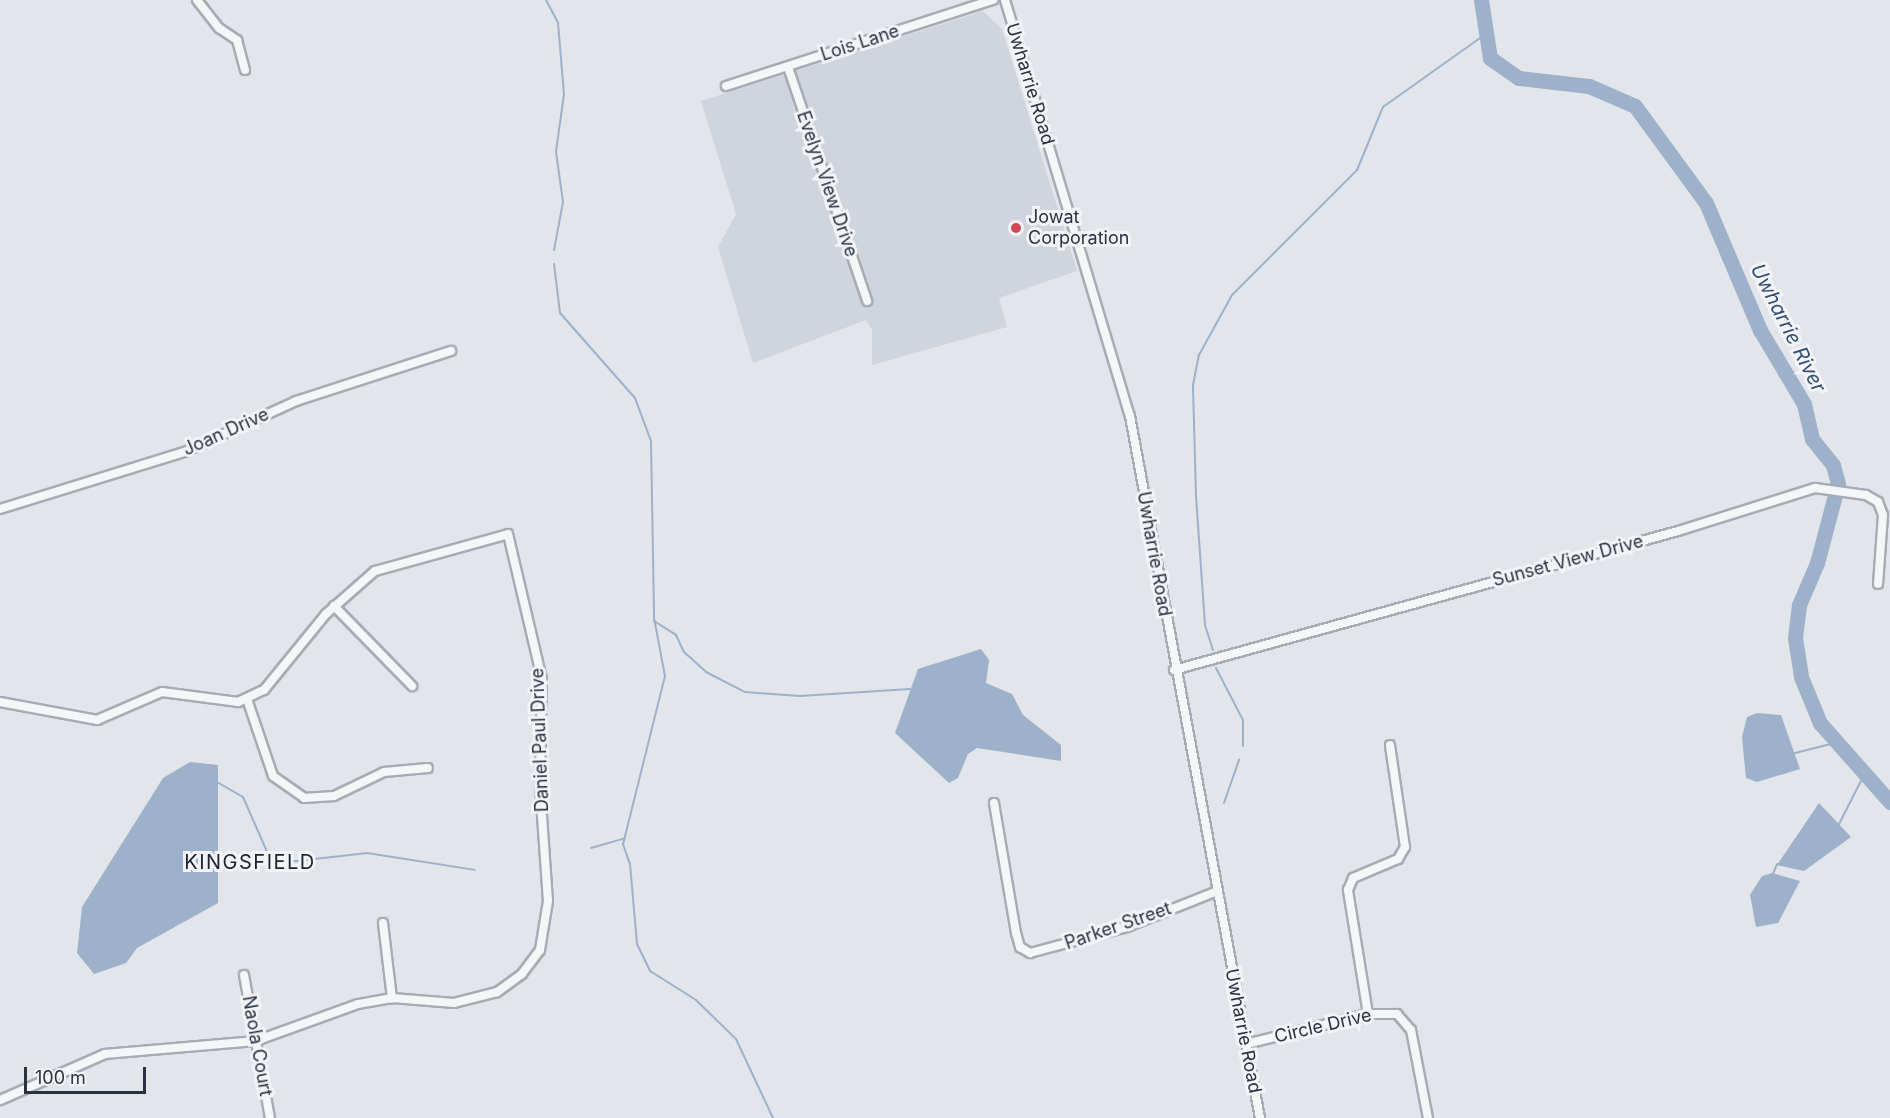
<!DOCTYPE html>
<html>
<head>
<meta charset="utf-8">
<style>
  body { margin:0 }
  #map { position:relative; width:1890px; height:1118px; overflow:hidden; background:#e2e5ea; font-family:Inter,sans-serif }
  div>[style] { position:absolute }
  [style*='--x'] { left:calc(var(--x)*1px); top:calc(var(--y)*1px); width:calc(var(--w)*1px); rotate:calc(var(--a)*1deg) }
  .built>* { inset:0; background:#d0d4dc }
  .water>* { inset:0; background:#9db1ca }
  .stream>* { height:2px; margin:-1px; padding:0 1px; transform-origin:1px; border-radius:1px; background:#9db1ca }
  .river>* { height:15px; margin:-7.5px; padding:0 7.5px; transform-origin:7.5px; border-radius:7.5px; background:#9db1ca }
  .roads { filter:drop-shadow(2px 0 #a7acb4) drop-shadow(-2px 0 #a7acb4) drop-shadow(0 2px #a7acb4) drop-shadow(0 -2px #a7acb4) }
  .street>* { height:8px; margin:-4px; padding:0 4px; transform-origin:4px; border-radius:4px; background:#f5f6f8 }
  .dots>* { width:16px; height:16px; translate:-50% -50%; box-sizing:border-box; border:3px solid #f2f4f8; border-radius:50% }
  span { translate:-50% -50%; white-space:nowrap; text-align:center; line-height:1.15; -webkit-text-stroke:6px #f2f4f8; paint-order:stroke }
  .street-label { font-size:18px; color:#2a3242 }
  .poi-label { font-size:18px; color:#2a3242 }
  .left { translate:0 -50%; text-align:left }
  .water-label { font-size:20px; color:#344e76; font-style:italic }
  .neighbourhood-label { font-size:20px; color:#1c2333; letter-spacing:1.5px }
  .scale { position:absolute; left:24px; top:1067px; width:122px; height:27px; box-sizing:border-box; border:3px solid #2a3242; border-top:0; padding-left:8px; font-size:18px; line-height:21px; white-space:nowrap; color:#2a3242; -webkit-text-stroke:4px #f2f4f8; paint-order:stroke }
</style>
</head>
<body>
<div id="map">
  <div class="built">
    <div style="clip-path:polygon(983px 11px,1002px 29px,1077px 271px,999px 298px,1007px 327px,872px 365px,872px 330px,866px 320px,753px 363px,718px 247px,736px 214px,701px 101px)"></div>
  </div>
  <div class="water">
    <div style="clip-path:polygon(981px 649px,989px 660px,986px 683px,1012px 694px,1023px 715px,1061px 745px,1061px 761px,977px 748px,968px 754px,958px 778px,949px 783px,895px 733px,918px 669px)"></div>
    <div style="clip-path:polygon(1757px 713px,1781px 715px,1800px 769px,1757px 782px,1746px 778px,1742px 737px,1747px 717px)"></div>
    <div style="clip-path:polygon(190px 762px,218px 765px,218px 903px,137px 948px,126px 963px,94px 974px,77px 953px,82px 907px,163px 778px)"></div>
    <div style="clip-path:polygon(1819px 803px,1851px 837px,1804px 871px,1777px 865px)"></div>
    <div style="clip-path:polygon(1772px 873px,1800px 881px,1778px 923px,1756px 927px,1750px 895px,1762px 876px)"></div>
  </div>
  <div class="stream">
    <div style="--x:546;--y:0;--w:26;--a:62"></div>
    <div style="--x:558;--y:23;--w:71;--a:85.2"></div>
    <div style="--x:564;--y:94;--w:59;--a:97.9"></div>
    <div style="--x:556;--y:152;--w:50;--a:82"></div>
    <div style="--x:563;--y:202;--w:49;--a:100.6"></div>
    <div style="--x:554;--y:264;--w:49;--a:83"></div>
    <div style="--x:560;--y:313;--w:113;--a:48.6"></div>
    <div style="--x:635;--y:398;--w:46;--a:69.6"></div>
    <div style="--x:651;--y:441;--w:177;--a:89"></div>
    <div style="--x:654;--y:618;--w:59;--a:79.3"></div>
    <div style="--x:665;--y:676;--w:173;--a:104"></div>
    <div style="--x:623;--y:844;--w:21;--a:71"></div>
    <div style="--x:630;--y:864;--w:80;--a:85"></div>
    <div style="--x:637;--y:944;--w:30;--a:64"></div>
    <div style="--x:650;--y:971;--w:54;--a:32.2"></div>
    <div style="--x:696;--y:1000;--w:56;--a:44.3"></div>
    <div style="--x:736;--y:1039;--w:87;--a:64.9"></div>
    <div style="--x:654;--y:621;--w:26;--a:32"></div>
    <div style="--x:676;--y:635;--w:19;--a:65"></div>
    <div style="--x:684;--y:652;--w:30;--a:42"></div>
    <div style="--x:706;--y:672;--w:44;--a:27.1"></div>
    <div style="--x:745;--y:692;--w:55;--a:4.2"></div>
    <div style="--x:800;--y:696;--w:110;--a:-3.6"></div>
    <div style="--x:1213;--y:650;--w:26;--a:-108"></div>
    <div style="--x:1205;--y:625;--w:130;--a:-94"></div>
    <div style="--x:1196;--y:495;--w:110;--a:-91.6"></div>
    <div style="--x:1193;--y:385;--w:31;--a:-79"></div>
    <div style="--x:1199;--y:355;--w:68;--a:-61.2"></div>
    <div style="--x:1232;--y:295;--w:177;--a:-45"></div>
    <div style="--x:1357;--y:170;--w:68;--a:-67.6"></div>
    <div style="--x:1383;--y:107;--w:123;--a:-35.4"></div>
    <div style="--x:1216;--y:668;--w:59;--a:62.6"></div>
    <div style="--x:1243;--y:720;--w:26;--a:90"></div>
    <div style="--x:1795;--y:753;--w:41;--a:-14"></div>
    <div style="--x:217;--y:782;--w:30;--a:30"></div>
    <div style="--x:243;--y:797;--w:62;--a:66.3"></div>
    <div style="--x:268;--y:854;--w:14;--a:39"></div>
    <div style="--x:279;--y:863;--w:89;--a:-6.5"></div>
    <div style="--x:367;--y:853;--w:109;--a:8.9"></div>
    <div style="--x:1224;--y:803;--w:46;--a:-70.8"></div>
    <div style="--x:1838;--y:826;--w:62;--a:-63"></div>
    <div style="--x:591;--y:848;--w:35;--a:-16"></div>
    <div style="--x:1772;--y:876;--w:13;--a:-67"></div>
  </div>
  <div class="river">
    <div style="--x:1481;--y:0;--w:59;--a:81.2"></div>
    <div style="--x:1490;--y:58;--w:35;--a:35"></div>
    <div style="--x:1519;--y:78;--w:70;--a:6.5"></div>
    <div style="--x:1589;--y:86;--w:50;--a:23.5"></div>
    <div style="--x:1635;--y:106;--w:120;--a:53.8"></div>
    <div style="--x:1706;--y:203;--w:138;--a:67"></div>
    <div style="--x:1760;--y:330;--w:86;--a:59.3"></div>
    <div style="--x:1804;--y:404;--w:36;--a:77"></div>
    <div style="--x:1812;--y:439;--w:33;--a:51"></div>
    <div style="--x:1833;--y:465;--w:20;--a:75"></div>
    <div style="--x:1838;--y:484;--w:82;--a:104.9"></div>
    <div style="--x:1817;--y:563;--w:46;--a:113.2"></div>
    <div style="--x:1799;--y:605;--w:33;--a:97"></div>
    <div style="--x:1795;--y:638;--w:39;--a:81"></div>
    <div style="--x:1801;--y:677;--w:50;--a:67.6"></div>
    <div style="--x:1820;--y:723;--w:106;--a:48.5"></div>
  </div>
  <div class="roads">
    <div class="street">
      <div style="--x:197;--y:0;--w:36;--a:52"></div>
      <div style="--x:219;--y:28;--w:22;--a:34"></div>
      <div style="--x:237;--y:40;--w:31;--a:75"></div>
      <div style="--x:1005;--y:0;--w:434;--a:73.3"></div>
      <div style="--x:1130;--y:416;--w:714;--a:79.51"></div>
      <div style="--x:788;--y:67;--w:247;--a:71.3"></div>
      <div style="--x:726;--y:86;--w:281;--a:-17.9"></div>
      <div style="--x:0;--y:509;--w:196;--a:-17.2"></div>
      <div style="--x:187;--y:451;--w:120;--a:-24.6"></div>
      <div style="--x:296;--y:401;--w:163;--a:-17.9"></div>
      <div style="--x:334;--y:606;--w:112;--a:45.7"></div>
      <div style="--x:1174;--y:670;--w:523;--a:-15.42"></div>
      <div style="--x:1678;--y:531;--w:144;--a:-17.4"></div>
      <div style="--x:1815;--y:488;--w:51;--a:7.8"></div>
      <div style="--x:1866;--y:495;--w:14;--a:30"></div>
      <div style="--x:1878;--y:502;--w:14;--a:69"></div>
      <div style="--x:1883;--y:515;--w:69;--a:94.1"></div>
      <div style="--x:247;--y:699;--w:81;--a:71.3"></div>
      <div style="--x:273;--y:776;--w:38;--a:35"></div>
      <div style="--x:304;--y:798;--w:30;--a:-4"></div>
      <div style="--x:334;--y:796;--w:55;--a:-25.6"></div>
      <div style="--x:384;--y:772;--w:44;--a:-5.2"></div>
      <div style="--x:0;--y:702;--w:99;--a:10.5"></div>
      <div style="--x:97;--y:720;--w:71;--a:-23.3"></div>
      <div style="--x:162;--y:692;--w:77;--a:7.5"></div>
      <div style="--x:238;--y:702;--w:29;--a:-25"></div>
      <div style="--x:264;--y:690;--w:98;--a:-50.8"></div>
      <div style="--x:326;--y:614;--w:65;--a:-41.3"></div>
      <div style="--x:375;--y:571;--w:138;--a:-15.5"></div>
      <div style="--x:508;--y:534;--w:149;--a:76.8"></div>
      <div style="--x:542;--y:679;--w:108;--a:91.1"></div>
      <div style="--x:540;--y:787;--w:114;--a:86"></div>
      <div style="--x:548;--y:901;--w:50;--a:99.3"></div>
      <div style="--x:540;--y:950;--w:30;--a:127"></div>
      <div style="--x:522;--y:974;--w:31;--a:144"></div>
      <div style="--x:497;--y:992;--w:44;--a:165.7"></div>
      <div style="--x:454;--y:1003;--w:62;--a:-175.4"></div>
      <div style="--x:392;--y:998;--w:35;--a:170"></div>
      <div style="--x:358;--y:1004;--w:109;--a:160.1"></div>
      <div style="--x:256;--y:1041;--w:152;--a:175.1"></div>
      <div style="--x:105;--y:1054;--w:115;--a:156.3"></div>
      <div style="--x:994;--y:803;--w:132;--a:80.4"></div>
      <div style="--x:1016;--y:933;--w:15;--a:74"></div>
      <div style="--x:1020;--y:947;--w:12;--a:31"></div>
      <div style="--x:1030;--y:953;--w:100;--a:-15"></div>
      <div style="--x:1127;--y:927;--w:95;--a:-21.7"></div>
      <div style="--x:383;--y:923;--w:76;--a:83.2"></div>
      <div style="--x:244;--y:975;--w:145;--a:79.7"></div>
      <div style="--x:1368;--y:1014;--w:126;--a:-99.2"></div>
      <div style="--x:1348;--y:890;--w:13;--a:-67"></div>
      <div style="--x:1353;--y:878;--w:49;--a:-22.9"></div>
      <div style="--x:1398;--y:859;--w:14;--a:-60"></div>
      <div style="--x:1405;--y:847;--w:103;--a:-98.4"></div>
      <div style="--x:1246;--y:1044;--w:126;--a:-13.8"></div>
      <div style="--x:1368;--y:1014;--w:29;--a:0"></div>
      <div style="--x:1397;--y:1014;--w:21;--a:49"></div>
      <div style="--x:1411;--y:1030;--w:90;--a:79.1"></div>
    </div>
  </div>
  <div class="dots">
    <div style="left:1016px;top:228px;background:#ce4855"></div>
  </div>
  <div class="street-label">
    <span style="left:860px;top:43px;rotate:-18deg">Lois Lane</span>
    <span style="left:1030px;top:84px;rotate:73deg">Uwharrie Road</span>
    <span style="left:827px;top:184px;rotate:71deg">Evelyn View Drive</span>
    <span style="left:226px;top:432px;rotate:-24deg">Joan Drive</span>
    <span style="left:1154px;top:554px;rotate:80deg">Uwharrie Road</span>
    <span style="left:1568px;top:561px;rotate:-15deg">Sunset View Drive</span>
    <span style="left:540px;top:740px;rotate:-92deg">Daniel Paul Drive</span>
    <span style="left:1118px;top:926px;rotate:-19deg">Parker Street</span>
    <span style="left:1323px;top:1026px;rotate:-13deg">Circle Drive</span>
    <span style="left:1243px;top:1031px;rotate:79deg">Uwharrie Road</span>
    <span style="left:257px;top:1046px;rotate:80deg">Naola Court</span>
  </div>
  <div class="poi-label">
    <span class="left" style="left:1028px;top:228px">Jowat<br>Corporation</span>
  </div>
  <div class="water-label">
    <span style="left:1788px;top:328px;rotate:63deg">Uwharrie River</span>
  </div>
  <div class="neighbourhood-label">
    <span style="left:250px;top:862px">KINGSFIELD</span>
  </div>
  <div class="scale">100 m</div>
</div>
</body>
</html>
